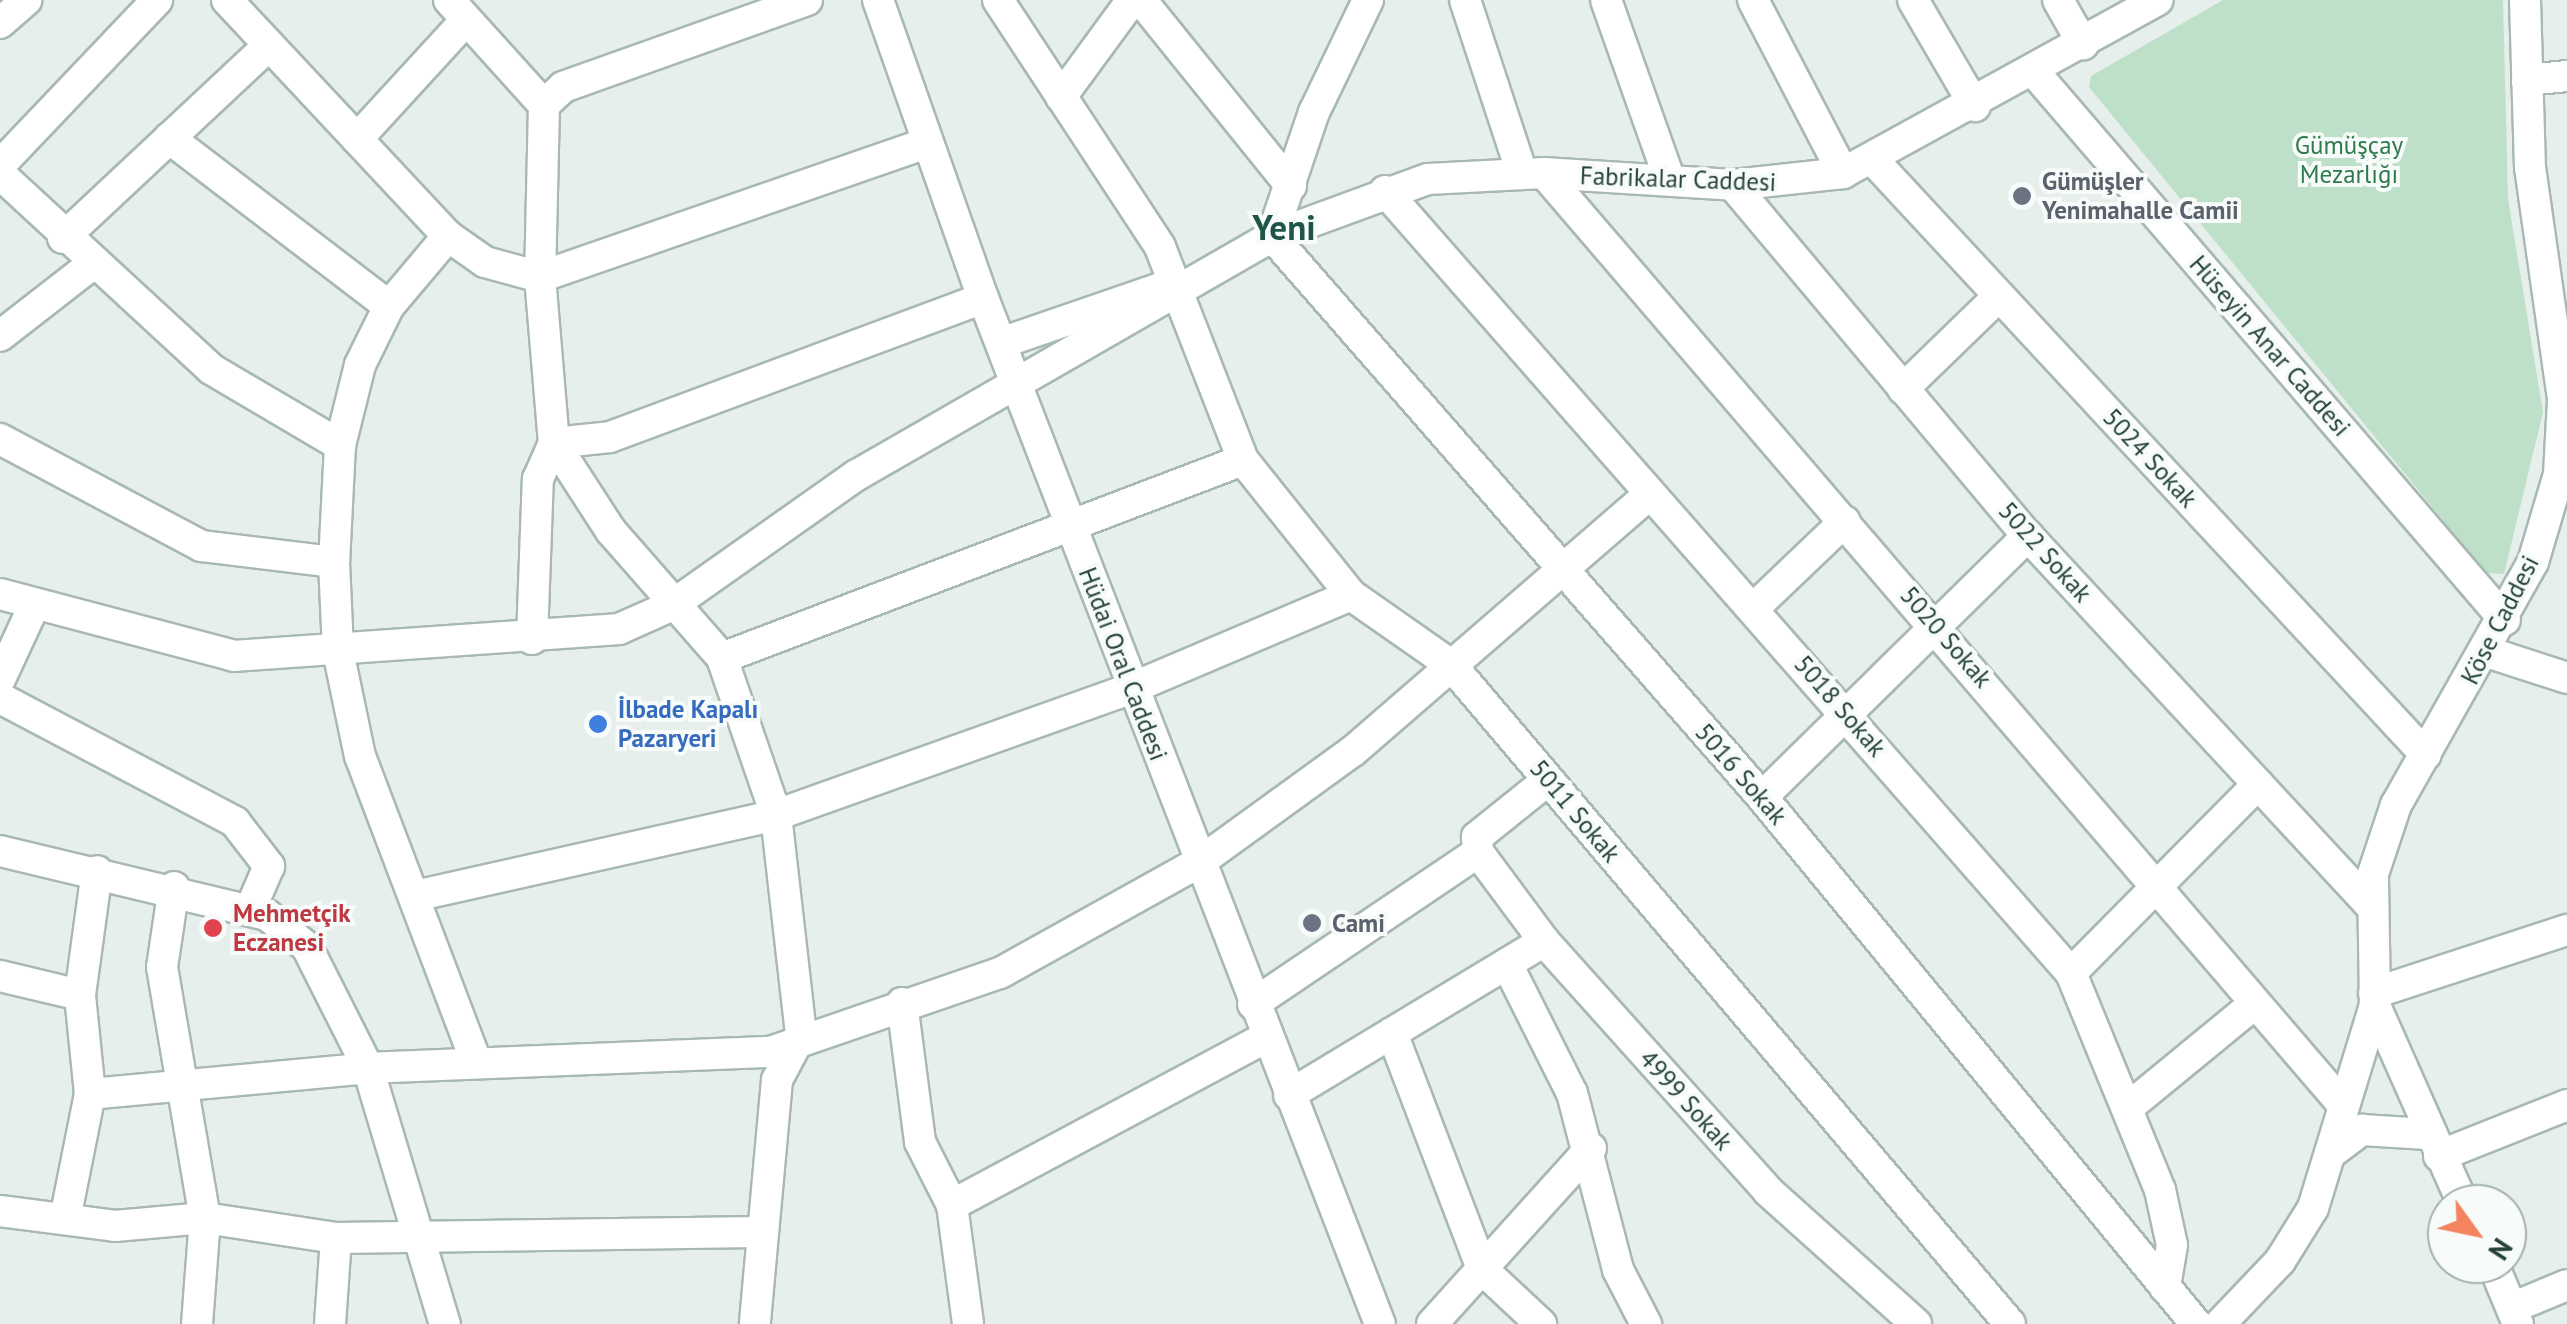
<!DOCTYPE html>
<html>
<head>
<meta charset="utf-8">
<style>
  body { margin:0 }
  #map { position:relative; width:2567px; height:1324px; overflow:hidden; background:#e6efeb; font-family:"PT Sans",sans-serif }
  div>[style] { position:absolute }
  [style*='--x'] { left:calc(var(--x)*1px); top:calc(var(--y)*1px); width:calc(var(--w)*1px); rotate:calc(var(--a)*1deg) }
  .green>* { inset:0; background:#bfe0c8 }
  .roads { filter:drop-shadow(2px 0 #a8b8b2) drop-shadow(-2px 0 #a8b8b2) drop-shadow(0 2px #a8b8b2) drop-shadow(0 -2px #a8b8b2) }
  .minor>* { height:30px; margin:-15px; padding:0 15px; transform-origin:15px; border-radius:15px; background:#fff }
  .dots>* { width:28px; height:28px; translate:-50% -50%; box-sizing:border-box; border:5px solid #f7fbf9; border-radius:50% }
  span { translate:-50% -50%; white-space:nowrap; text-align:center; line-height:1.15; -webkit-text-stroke:8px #f7fbf9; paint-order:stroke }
  .park-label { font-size:25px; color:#2d7a4b }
  .street-label { font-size:25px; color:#24423a }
  .worship-label { font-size:25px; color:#5b616d; font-weight:700 }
  .left { translate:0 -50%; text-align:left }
  .shop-label { font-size:25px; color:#366cbe; font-weight:700 }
  .health-label { font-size:25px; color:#be3a42; font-weight:700 }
  .district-label { font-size:35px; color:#1f5548; font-weight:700 }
  .north { position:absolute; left:2427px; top:1184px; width:100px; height:100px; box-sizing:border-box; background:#f7fbf9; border:2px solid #a3b1ad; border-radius:50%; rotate:123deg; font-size:28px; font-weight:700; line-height:40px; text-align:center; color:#24423a }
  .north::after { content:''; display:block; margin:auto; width:35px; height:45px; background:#f4845f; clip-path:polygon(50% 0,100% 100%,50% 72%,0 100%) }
</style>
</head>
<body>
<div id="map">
  <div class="green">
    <div style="clip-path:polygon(2223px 0,2503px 0,2508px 199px,2543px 412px,2504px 574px,2486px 573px,2089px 87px,2091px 76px)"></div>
  </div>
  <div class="roads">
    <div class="minor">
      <div style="--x:227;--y:0;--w:323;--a:46.9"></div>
      <div style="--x:448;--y:236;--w:45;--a:35.1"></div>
      <div style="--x:485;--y:262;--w:57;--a:15.3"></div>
      <div style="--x:540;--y:277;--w:409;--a:-19.1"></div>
      <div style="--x:449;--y:0;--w:142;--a:47.9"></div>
      <div style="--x:544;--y:105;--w:26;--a:-43"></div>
      <div style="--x:563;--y:87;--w:259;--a:-19.6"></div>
      <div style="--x:878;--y:0;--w:316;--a:70.6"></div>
      <div style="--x:983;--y:298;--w:1100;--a:68.85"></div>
      <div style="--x:998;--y:0;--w:295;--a:56.7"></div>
      <div style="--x:1160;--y:247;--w:229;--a:68.7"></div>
      <div style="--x:1243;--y:460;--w:173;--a:51.3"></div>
      <div style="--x:1351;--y:595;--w:122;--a:35"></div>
      <div style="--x:1451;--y:665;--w:864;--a:49.69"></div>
      <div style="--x:1141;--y:0;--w:239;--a:51.1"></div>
      <div style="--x:1368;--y:0;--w:124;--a:115.7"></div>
      <div style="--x:1314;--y:112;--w:131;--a:108.7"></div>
      <div style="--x:1272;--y:236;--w:745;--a:48.86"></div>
      <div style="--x:1762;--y:797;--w:683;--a:50.53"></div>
      <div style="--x:1465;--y:0;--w:182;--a:71.8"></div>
      <div style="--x:1606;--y:0;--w:189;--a:70.5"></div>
      <div style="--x:1753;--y:0;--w:195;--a:62.5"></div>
      <div style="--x:1913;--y:0;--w:123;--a:59.7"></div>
      <div style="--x:2058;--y:0;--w:51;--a:60.4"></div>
      <div style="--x:0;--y:23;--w:35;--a:-41"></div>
      <div style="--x:2035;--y:73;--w:721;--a:49.33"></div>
      <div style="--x:2527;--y:80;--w:40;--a:-5.7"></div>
      <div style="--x:1061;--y:97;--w:120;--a:-53.8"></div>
      <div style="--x:544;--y:105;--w:172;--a:91.3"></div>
      <div style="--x:540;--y:277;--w:167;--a:85.2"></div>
      <div style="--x:554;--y:443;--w:105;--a:57.1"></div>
      <div style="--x:611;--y:531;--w:169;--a:48.8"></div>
      <div style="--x:722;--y:658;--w:166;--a:71"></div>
      <div style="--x:776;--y:815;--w:221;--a:83.5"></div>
      <div style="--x:801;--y:1035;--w:51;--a:118.1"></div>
      <div style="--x:777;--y:1080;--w:245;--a:95.2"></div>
      <div style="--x:169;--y:138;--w:277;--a:37.4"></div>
      <div style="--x:357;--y:139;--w:161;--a:-47.5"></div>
      <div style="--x:1875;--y:162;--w:809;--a:47.1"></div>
      <div style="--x:0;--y:165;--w:228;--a:-46.4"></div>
      <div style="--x:1544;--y:173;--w:1228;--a:49.39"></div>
      <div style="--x:0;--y:174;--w:287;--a:42.7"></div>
      <div style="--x:211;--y:369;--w:150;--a:30.5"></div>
      <div style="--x:1733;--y:185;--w:459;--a:50"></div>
      <div style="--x:2028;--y:536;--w:505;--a:47.17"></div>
      <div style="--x:1385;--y:191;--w:1040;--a:48.74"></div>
      <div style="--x:2071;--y:973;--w:235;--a:67.7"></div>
      <div style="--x:2160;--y:1190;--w:56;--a:77.7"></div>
      <div style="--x:2172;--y:1245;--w:43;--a:99.5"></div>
      <div style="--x:448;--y:236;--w:92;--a:130.1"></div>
      <div style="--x:389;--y:306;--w:66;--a:116.2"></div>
      <div style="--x:360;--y:365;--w:82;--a:104"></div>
      <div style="--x:340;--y:445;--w:117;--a:92.9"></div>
      <div style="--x:334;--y:562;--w:89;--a:87.4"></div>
      <div style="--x:338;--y:651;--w:107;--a:78.2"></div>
      <div style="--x:360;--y:756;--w:327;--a:69.2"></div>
      <div style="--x:63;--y:238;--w:282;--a:-43.1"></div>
      <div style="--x:0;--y:336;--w:114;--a:-37.9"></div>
      <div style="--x:1001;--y:343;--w:169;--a:-19"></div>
      <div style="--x:1903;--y:389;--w:134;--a:-44.1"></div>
      <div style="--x:0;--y:439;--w:228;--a:28"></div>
      <div style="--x:201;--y:546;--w:134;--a:6.9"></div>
      <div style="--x:0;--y:594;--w:242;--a:14.8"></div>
      <div style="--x:234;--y:656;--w:386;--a:-4"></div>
      <div style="--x:619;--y:629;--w:57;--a:-23.9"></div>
      <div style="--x:671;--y:606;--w:228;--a:-35.2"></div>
      <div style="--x:857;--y:475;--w:479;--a:-29.9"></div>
      <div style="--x:1272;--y:236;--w:166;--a:-20.1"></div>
      <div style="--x:1428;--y:179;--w:116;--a:-3"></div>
      <div style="--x:1544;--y:173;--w:189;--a:3.6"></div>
      <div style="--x:1733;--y:185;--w:111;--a:-6.2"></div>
      <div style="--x:1843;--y:173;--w:359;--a:-28.8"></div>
      <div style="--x:1753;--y:609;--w:127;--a:-43.7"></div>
      <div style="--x:532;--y:639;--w:160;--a:-87.9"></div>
      <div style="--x:538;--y:479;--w:39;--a:-66"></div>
      <div style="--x:554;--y:443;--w:56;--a:-6.1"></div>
      <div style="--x:610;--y:437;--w:398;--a:-20.4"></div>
      <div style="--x:2487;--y:652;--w:84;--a:18"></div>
      <div style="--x:722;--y:658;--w:557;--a:-20.81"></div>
      <div style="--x:0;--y:679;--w:78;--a:-65.1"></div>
      <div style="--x:0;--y:698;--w:266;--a:27.8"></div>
      <div style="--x:235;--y:822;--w:56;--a:52.3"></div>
      <div style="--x:269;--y:866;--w:48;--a:113.4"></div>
      <div style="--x:1762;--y:797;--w:373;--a:-44.5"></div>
      <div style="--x:0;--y:851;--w:275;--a:13.5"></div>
      <div style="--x:267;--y:915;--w:51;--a:38.7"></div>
      <div style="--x:307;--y:947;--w:136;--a:63.2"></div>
      <div style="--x:368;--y:1068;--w:267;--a:73.3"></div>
      <div style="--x:1478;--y:852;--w:111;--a:53.4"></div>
      <div style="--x:1544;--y:941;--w:336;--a:48.1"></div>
      <div style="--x:1768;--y:1191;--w:199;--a:41.9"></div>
      <div style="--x:174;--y:887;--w:81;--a:98.5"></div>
      <div style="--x:162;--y:967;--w:255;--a:80.3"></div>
      <div style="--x:205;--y:1218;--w:106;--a:94.3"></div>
      <div style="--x:419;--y:895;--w:366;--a:-12.6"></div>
      <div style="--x:776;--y:815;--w:378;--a:-19.6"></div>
      <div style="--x:1132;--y:688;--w:238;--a:-23"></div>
      <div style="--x:1507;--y:964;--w:144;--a:63.3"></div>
      <div style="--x:1572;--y:1093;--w:183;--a:75.4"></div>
      <div style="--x:1618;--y:1270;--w:61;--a:62.6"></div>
      <div style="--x:2071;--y:973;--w:266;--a:-45.3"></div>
      <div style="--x:0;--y:976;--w:82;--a:13.4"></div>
      <div style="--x:2374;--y:993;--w:203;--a:-18.1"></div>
      <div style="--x:902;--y:1003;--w:140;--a:82.6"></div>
      <div style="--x:920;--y:1142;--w:71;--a:63.1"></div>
      <div style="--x:952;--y:1205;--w:120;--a:82.3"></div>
      <div style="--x:1253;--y:1004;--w:272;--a:-34"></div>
      <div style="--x:1478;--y:852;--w:15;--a:-94"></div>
      <div style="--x:1477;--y:837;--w:91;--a:-38.8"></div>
      <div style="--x:1392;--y:1033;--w:253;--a:69.1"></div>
      <div style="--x:1482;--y:1269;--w:81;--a:43"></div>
      <div style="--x:90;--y:1094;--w:279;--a:-5.3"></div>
      <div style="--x:368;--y:1068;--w:402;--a:-2.3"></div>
      <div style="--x:770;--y:1052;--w:243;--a:-19"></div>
      <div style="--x:1000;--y:973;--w:230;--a:-29.1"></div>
      <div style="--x:1201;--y:861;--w:188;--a:-35.9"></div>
      <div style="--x:1353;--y:751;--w:393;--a:-40.9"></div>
      <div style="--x:1289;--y:1095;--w:298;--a:-31.1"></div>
      <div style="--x:2130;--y:1106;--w:159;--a:-39.4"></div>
      <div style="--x:2331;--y:1153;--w:39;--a:-37"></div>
      <div style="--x:2362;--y:1130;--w:65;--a:3.5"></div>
      <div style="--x:2439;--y:1156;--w:138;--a:-21.7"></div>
      <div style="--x:2463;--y:1204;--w:218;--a:-113.9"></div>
      <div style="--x:2375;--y:1005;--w:131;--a:-90.9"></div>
      <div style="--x:2373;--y:874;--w:73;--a:-71.6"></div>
      <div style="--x:2396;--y:805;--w:279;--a:-60.6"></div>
      <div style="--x:2533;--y:562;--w:92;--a:-73.5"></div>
      <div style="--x:2559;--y:474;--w:75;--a:-86.9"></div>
      <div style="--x:2563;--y:399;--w:233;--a:-98.1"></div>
      <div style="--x:2530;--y:168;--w:168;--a:-91.7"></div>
      <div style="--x:952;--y:1205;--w:357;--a:-28.1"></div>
      <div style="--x:0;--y:1211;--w:116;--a:7.4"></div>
      <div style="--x:115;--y:1226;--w:90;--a:-5.1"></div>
      <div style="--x:205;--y:1218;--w:133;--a:8.7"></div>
      <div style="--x:336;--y:1238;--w:422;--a:-0.8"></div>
      <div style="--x:65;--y:1219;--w:127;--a:-78.7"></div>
      <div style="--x:90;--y:1094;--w:100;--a:-95.8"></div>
      <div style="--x:80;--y:995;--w:125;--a:-82.2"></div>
      <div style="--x:2493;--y:1264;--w:65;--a:67.4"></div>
      <div style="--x:2514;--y:1307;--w:57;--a:-22.5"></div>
      <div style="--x:330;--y:1324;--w:86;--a:-86"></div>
      <div style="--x:1432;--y:1324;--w:237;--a:-47.9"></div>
      <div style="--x:2220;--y:1324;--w:87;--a:-46.4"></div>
      <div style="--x:2280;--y:1261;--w:62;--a:-58.1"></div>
      <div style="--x:2313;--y:1208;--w:212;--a:-73"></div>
    </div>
  </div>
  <div class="dots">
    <div style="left:2022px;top:196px;background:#6b7280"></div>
    <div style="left:598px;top:724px;background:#3f7fe0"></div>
    <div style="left:1312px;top:923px;background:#6b7280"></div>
    <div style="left:213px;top:928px;background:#e0444e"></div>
  </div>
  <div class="park-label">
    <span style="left:2349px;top:160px">Gümüşçay<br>Mezarlığı</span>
  </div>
  <div class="street-label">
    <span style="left:1678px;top:179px;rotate:2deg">Fabrikalar Caddesi</span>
    <span style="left:2270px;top:346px;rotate:49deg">Hüseyin Anar Caddesi</span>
    <span style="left:2150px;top:458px;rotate:47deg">5024 Sokak</span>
    <span style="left:2045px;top:552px;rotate:48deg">5022 Sokak</span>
    <span style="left:2500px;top:620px;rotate:-63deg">Köse Caddesi</span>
    <span style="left:1946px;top:637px;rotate:49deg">5020 Sokak</span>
    <span style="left:1123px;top:664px;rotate:69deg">Hüdai Oral Caddesi</span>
    <span style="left:1840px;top:706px;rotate:49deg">5018 Sokak</span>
    <span style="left:1741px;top:774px;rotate:49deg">5016 Sokak</span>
    <span style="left:1575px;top:811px;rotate:50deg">5011 Sokak</span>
    <span style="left:1686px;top:1100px;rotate:48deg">4999 Sokak</span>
  </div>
  <div class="worship-label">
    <span class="left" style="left:2042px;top:196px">Gümüşler<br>Yenimahalle Camii</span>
    <span class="left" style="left:1332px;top:923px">Cami</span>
  </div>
  <div class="shop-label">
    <span class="left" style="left:618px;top:724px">İlbade Kapalı<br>Pazaryeri</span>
  </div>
  <div class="health-label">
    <span class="left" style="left:233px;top:928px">Mehmetçik<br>Eczanesi</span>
  </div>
  <div class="district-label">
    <span style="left:1284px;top:227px">Yeni</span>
  </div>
  <div class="north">N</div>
</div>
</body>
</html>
